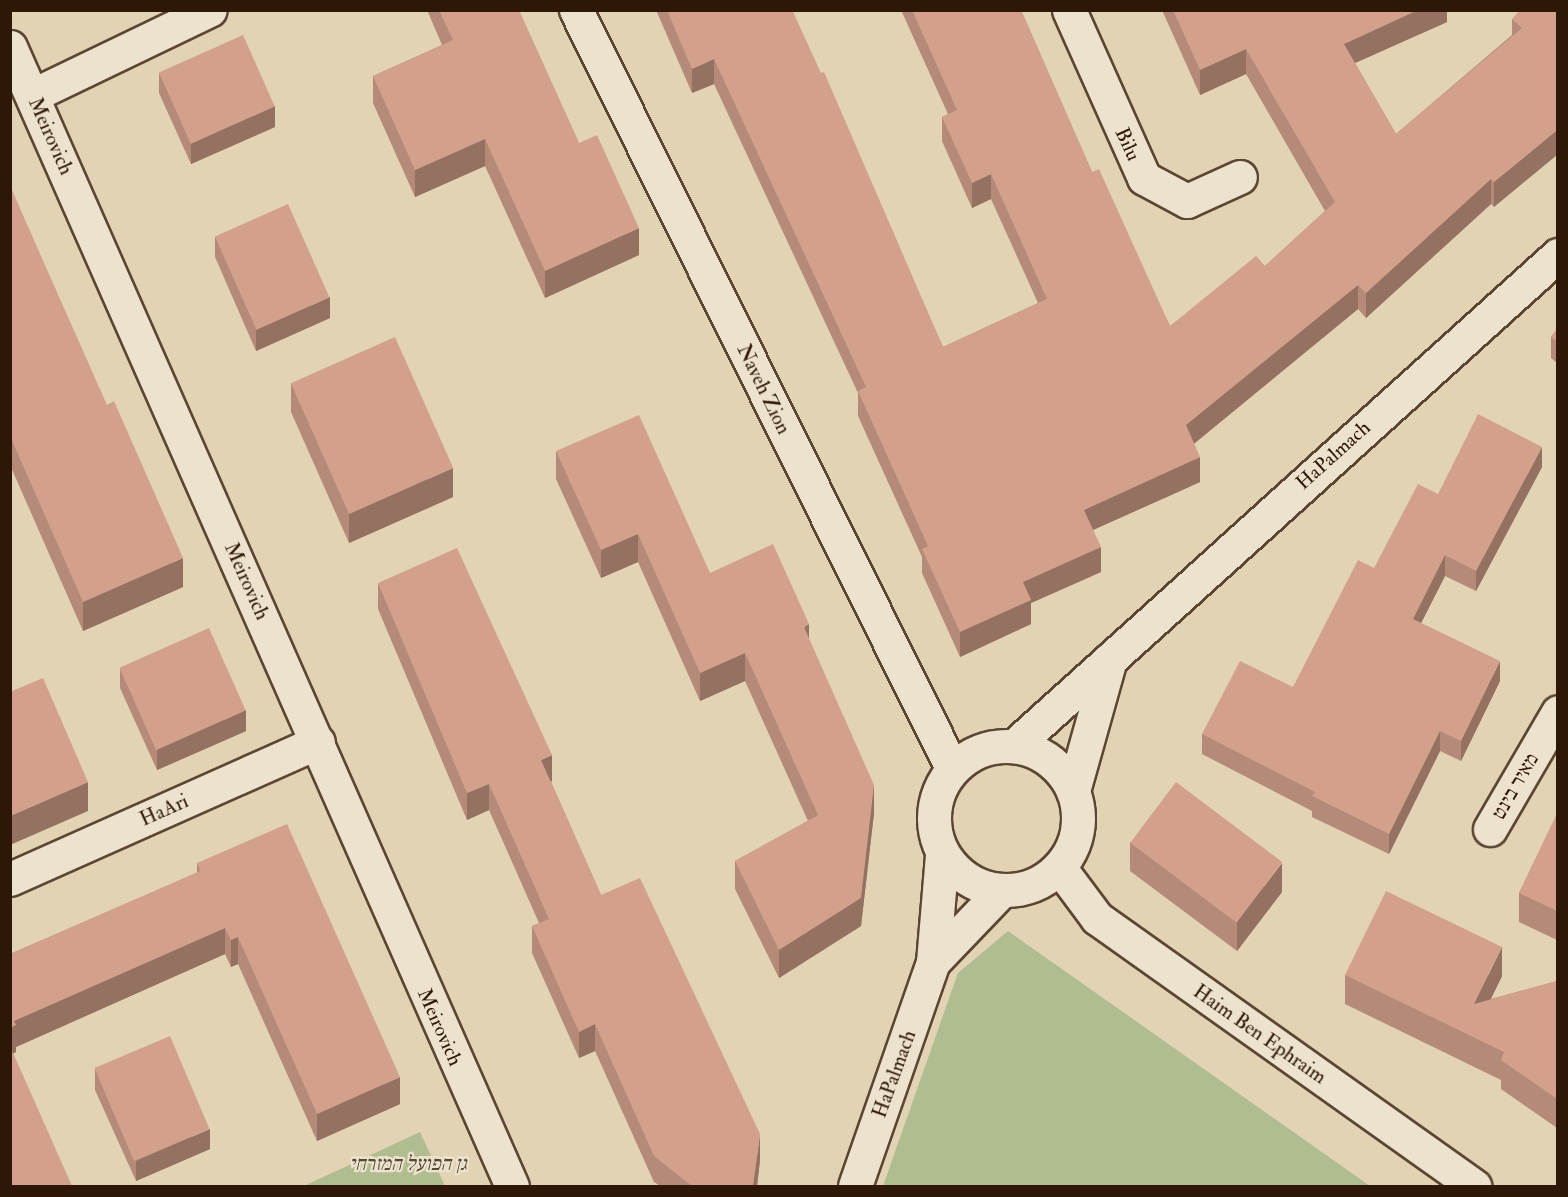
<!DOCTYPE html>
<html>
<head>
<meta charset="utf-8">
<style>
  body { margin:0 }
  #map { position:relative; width:1568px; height:1197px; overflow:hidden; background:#e1d3b3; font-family:"IM FELL Double Pica","Frank Ruhl Libre",serif }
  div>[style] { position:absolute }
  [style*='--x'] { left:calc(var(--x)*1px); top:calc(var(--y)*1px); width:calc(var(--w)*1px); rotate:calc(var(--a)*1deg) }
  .green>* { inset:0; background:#afbd90 }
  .roads { filter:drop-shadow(2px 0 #5b4632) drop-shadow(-2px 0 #5b4632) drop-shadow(0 2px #5b4632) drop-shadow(0 -2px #5b4632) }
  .minor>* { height:33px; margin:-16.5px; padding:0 16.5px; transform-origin:16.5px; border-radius:16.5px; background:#ece2ce }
  .minor>.ring { margin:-16.5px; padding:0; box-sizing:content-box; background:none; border:33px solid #ece2ce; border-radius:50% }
  .wall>* { inset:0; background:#b58a78 }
  .shaded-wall>* { inset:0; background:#947161 }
  .building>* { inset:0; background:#d3a18b; transform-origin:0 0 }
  span { translate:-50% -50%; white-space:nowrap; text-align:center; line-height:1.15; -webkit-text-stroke:4.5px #ece2ce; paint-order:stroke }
  .street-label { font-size:20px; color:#2e1707 }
  .park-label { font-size:20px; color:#554930; font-style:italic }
  .frame { position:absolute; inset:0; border:12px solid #2e1707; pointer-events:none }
</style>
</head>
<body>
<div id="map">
  <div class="green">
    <div style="clip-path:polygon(1008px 931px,1370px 1186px,883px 1186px,958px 973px)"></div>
    <div style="clip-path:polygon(420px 1132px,445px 1186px,304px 1186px)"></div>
  </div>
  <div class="roads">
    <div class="minor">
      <div style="--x:576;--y:10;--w:846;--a:63.62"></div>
      <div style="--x:1069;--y:10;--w:184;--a:65.9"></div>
      <div style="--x:1144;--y:178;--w:49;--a:28.1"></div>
      <div style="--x:1187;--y:201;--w:58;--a:-24.4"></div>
      <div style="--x:10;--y:47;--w:1245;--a:66.22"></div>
      <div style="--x:33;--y:95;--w:196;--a:-25.7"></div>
      <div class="ring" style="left:934px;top:746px;width:111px;height:111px"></div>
      <div style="--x:1014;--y:746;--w:733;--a:-42.07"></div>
      <div style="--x:1073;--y:791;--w:137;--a:-74.3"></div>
      <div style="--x:1490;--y:829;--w:135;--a:-59.8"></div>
      <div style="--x:1059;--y:867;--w:64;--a:53.3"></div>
      <div style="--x:1097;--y:918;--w:463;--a:35.4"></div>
      <div style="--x:10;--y:879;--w:337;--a:-24"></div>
      <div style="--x:933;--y:962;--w:98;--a:-46.2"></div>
      <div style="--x:855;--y:1186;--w:237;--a:-70.8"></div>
      <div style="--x:933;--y:962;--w:108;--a:-85.2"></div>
    </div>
  </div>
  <div class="wall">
    <div style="clip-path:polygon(427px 10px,521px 10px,519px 11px,579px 143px,639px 255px,545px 298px,485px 166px,415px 197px,373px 103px,373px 76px,442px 45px)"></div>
    <div style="clip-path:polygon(656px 10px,792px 10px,943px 347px,1038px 303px,991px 199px,972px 208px,942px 141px,942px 117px,948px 114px,901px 10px,1021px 10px,1092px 172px,1170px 326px,1265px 266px,1325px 211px,1246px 74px,1200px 95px,1162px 10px,1447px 10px,1447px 22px,1355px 63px,1396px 134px,1512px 35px,1512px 19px,1557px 10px,1494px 207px,1491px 204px,1366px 318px,1358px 309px,1194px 444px,1200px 482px,1093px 530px,1101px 572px,1031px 603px,1031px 624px,960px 657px,922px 573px,922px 557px,858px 416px,858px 393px,714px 84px,692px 93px)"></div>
    <div style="clip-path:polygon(159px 73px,275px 127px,191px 164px,159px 93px)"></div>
    <div style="clip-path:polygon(10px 186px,183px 587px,83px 631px,10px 465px)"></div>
    <div style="clip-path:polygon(215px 237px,330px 318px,256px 351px,215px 257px)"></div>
    <div style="clip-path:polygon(1557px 329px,1557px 363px,1551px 358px,1551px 337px)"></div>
    <div style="clip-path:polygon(291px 383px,453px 497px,349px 543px,291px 412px)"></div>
    <div style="clip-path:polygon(556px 451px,710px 573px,809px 640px,874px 813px,861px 926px,779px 978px,735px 889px,735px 861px,808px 821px,745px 681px,700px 701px,638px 562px,601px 578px,556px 479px)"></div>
    <div style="clip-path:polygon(1542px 467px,1476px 591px,1445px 576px,1421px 623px,1500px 681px,1461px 761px,1440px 751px,1389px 854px,1312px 817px,1312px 811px,1202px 754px,1202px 734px,1293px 687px,1374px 568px)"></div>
    <div style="clip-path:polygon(378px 583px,552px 781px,551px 782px,601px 895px,760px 1160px,757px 1186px,660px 1186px,654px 1182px,595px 1051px,579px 1058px,532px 953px,532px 926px,539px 923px,489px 810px,467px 820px,378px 609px)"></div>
    <div style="clip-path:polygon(120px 668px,246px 731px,157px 770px,120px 688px)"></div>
    <div style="clip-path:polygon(1557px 814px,1557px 940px,1519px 922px,1519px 893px)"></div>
    <div style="clip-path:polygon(1130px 842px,1282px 892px,1237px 951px,1130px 871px)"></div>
    <div style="clip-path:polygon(197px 863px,400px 1104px,317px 1141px,238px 964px,231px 967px,225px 954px,16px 1047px,16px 1052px,14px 1053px,10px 1186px,10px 954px,197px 873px)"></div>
    <div style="clip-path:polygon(1345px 975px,1502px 976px,1491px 999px,1557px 981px,1557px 1128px,1501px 1089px,1501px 1080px,1345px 1004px)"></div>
    <div style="clip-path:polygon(95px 1069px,210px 1149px,136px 1181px,95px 1090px)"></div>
  </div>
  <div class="shaded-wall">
    <div style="clip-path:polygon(1418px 10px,1447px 10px,1447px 22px,1344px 68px,1344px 44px)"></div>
    <div style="clip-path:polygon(1246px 49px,1246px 74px,1200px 95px,1200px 70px)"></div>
    <div style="clip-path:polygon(714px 59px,714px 84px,692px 93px,692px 69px)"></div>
    <div style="clip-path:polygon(275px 106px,275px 127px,191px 164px,191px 144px)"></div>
    <div style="clip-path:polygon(1557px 130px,1557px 155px,1494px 207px,1494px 182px)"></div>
    <div style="clip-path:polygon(485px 139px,485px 166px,415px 197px,415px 170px)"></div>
    <div style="clip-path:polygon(991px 174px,991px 199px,972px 208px,972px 183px)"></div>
    <div style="clip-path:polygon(1491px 179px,1491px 204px,1366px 318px,1366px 293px)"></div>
    <div style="clip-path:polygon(639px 228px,639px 255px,545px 298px,545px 271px)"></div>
    <div style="clip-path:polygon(1358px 285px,1358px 309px,1186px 450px,1186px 425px)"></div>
    <div style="clip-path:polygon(330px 297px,330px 318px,256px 351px,256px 330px)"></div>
    <div style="clip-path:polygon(1542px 447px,1542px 467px,1476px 591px,1476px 571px)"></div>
    <div style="clip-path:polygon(1200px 457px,1200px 482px,1084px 534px,1084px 510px)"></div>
    <div style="clip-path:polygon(453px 468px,453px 497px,349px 543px,349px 514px)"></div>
    <div style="clip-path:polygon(638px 534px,638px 562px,601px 578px,601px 550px)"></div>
    <div style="clip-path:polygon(1101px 547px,1101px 572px,1031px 603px,1031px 624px,960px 657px,960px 632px,1023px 582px)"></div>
    <div style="clip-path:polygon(1445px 555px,1445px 576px,1413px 639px,1413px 619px)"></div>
    <div style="clip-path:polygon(183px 558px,183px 587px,83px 631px,83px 602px)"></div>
    <div style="clip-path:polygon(809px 624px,809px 652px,804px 627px)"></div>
    <div style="clip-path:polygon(745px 653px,745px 681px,700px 701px,700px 673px)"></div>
    <div style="clip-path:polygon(1500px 661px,1500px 681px,1461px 761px,1461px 741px)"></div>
    <div style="clip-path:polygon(246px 710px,246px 731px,157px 770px,157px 750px)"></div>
    <div style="clip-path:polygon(1440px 731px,1440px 751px,1389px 854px,1389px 834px)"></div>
    <div style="clip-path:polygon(552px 755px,552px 781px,541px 786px,541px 760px)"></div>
    <div style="clip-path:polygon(88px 782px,88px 811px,10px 845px,10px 816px)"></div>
    <div style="clip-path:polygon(489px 784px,489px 810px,467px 820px,467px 793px)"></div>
    <div style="clip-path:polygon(874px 785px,874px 813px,861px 926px,779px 978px,779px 950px)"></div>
    <div style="clip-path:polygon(1282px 863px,1282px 892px,1237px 951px,1237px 922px)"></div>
    <div style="clip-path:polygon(225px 928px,225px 954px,16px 1047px,16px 1052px,10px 1055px,10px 1028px,14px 1021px)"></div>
    <div style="clip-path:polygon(238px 937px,238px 964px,231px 967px,231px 940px)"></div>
    <div style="clip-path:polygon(1502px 947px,1502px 976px,1474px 1033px,1474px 1004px)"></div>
    <div style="clip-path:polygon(595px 1024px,595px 1051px,579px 1058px,579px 1032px)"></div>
    <div style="clip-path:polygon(400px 1077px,400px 1104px,317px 1141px,317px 1114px)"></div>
    <div style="clip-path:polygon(210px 1129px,210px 1149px,136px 1181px,136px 1161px)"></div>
    <div style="clip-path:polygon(760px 1134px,760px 1160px,757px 1186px,753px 1186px)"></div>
  </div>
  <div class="building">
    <div style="clip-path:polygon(439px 10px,519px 10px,579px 143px,597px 135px,639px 228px,545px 271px,485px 139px,415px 170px,373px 76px,453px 40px)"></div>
    <div style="clip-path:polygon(667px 10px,792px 10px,821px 73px,824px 72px,943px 347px,1047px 299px,991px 174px,972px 183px,942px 117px,957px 110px,912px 10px,1021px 10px,1092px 172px,1099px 169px,1170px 326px,1256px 256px,1265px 266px,1335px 202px,1246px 49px,1200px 70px,1173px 10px,1418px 10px,1344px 44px,1396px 134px,1522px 28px,1512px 19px,1520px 10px,1557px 10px,1557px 130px,1494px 182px,1491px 179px,1366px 293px,1358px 285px,1186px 425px,1200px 457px,1084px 510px,1101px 547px,1023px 582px,1031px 600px,960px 632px,922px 549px,928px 546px,858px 391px,866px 387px,714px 59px,692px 69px)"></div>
    <div style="left:243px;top:35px;width:78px;height:92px;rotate:66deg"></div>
    <div style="clip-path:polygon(10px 186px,107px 405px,114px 401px,183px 558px,83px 602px,10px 436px)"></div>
    <div style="left:288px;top:204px;width:102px;height:80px;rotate:66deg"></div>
    <div style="clip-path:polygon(1557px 329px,1557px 342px,1551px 337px)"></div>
    <div style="left:395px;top:337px;width:143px;height:114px;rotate:66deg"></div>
    <div style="clip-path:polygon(1478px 414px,1542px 447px,1476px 571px,1445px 555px,1413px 619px,1500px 661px,1461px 741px,1440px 731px,1389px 834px,1312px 796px,1315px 792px,1202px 734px,1240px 661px,1293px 687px,1358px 560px,1374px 568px,1418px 484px,1438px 494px)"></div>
    <div style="clip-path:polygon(639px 415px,710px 573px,773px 544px,809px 624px,804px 627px,874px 785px,861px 898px,779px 950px,735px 861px,818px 815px,745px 653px,700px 673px,638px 534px,601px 550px,556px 451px)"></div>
    <div style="clip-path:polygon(457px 548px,552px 755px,541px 760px,601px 895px,640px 878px,760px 1134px,753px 1186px,692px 1186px,654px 1156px,595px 1024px,579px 1032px,532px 926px,549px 919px,489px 784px,467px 793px,378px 583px)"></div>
    <div style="left:209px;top:628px;width:90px;height:98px;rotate:66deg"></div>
    <div style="clip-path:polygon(43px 678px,88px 782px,10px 816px,10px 692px)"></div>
    <div style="left:1176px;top:782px;width:133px;height:76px;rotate:37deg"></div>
    <div style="clip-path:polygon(1557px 814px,1557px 911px,1519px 893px)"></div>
    <div style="clip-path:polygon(287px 824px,400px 1077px,317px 1114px,238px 937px,231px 940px,225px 928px,14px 1021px,16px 1025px,10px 1028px,10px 954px,200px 871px,197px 863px)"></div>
    <div style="clip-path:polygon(1386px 891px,1502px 947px,1474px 1004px,1557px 981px,1557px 1099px,1501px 1060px,1504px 1052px,1345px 975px)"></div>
    <div style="left:170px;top:1036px;width:101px;height:82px;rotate:67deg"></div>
    <div style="clip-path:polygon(10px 1046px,72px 1186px,10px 1186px)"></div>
  </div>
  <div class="street-label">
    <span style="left:51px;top:136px;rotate:66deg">Meirovich</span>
    <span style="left:1128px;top:144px;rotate:65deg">Bilu</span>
    <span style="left:764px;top:389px;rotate:64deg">Naveh Zion</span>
    <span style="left:1333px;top:455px;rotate:-42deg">HaPalmach</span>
    <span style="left:247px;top:581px;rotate:66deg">Meirovich</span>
    <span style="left:1515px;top:786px;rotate:-60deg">מאיר בינט</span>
    <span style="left:164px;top:810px;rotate:-24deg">HaAri</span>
    <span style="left:440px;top:1027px;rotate:66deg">Meirovich</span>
    <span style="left:1260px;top:1034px;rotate:35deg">Haim Ben Ephraim</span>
    <span style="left:894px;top:1074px;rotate:-70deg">HaPalmach</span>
  </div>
  <div class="park-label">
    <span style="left:408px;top:1163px">גן הפועל המזרחי</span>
  </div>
  <div class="frame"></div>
</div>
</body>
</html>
